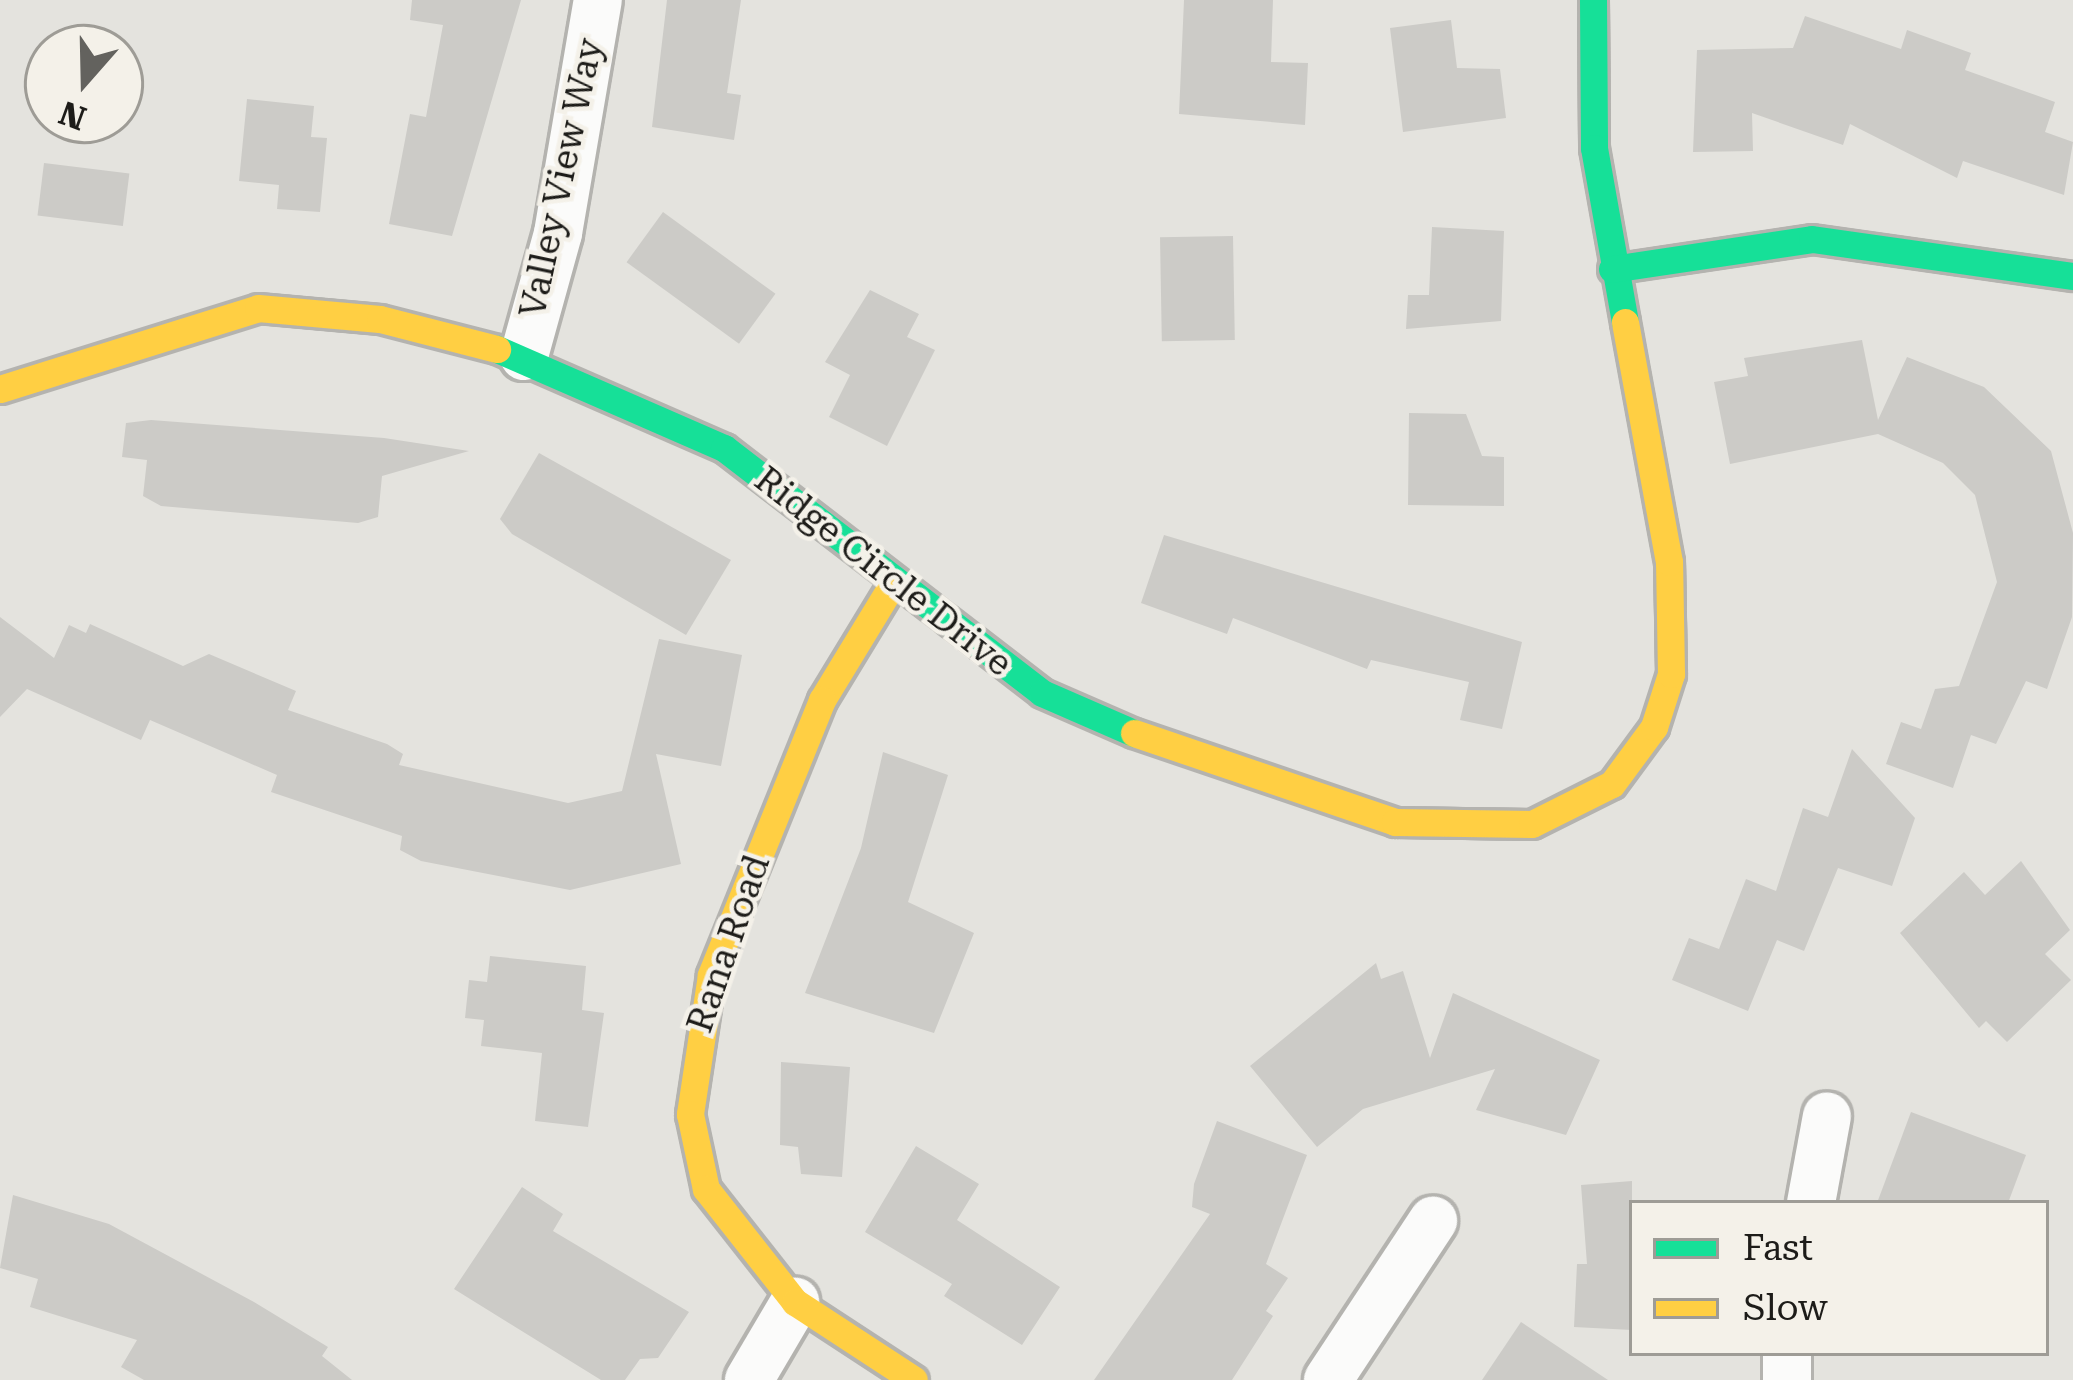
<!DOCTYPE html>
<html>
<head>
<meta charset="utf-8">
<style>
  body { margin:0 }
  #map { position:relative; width:2073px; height:1380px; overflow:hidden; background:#e4e3de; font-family:"Roboto Serif",serif }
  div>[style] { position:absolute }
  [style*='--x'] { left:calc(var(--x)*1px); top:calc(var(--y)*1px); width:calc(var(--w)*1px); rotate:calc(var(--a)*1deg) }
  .building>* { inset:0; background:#cccbc7; transform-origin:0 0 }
  .roads { filter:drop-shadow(3px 0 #b4b3af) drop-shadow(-3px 0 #b4b3af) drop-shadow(0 3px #b4b3af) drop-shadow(0 -3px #b4b3af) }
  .street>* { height:48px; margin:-24px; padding:0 24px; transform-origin:24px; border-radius:24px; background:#fbfbfa }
  .fast>* { height:27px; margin:-13.5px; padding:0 13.5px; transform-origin:13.5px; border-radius:13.5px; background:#16e098 }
  .slow>* { height:27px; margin:-13.5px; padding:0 13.5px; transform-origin:13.5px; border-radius:13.5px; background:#ffcf43 }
  span { translate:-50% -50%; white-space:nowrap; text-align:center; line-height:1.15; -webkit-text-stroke:9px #f4f1e9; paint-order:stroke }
  .street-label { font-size:36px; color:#1d1c19 }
  .legend { position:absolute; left:1629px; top:1200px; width:420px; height:156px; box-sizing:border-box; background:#f4f1e9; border:3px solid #9e9c96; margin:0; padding:15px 21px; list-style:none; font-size:36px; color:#1d1c19 }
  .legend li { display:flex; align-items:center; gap:24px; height:60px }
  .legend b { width:60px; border:3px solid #9e9c96 }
  .north { position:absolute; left:24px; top:24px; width:120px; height:120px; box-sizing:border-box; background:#f4f1e9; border:3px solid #9e9c96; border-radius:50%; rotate:200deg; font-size:33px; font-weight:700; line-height:48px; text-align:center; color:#1d1c19 }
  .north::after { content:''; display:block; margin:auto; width:42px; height:54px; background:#63625e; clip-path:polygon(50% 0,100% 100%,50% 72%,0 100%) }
</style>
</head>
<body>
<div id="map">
  <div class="building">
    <div style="clip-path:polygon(412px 0,521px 0,452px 236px,389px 224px,410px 114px,426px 117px,443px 25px,410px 20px)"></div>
    <div style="clip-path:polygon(667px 0,741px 0,727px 93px,741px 95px,734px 140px,652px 127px)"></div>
    <div style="clip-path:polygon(1184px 0,1273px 0,1271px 62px,1308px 63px,1305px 125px,1179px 114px)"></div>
    <div style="clip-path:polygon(1805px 16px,1901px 49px,1907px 30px,1971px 53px,1965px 70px,2055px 102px,2045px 132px,2073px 142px,2064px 195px,1963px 161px,1957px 178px,1850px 124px,1843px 145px,1752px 113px,1753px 151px,1693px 152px,1697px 50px,1793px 48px)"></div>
    <div style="clip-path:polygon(1451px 20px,1457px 68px,1500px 69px,1506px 118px,1403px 132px,1390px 28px)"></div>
    <div style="clip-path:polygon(247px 99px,314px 106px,311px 137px,327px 138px,320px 212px,277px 209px,279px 185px,239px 181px)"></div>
    <div style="left:44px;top:163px;width:86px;height:53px;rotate:7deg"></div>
    <div style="left:663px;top:212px;width:139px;height:62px;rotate:36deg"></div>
    <div style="clip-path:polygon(1432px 227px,1504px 231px,1501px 321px,1406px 329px,1408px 295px,1429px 295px)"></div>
    <div style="left:1233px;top:236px;width:104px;height:73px;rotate:89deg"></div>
    <div style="clip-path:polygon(870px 290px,919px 314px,907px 337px,935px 350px,887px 446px,829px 417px,850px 375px,825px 362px)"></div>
    <div style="clip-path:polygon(1862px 340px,1878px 420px,1907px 357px,1984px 387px,2051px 451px,2073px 533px,2072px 617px,2047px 689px,2026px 681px,1996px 744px,1971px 735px,1953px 788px,1886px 764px,1901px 722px,1921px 729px,1935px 689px,1959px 686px,1997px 582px,1975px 495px,1943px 463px,1878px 434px,1730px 464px,1714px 382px,1748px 376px,1744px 358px)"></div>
    <div style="clip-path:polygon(1409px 413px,1466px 414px,1482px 456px,1504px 457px,1504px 506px,1408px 505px)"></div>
    <div style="clip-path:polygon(151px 420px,384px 438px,469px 451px,382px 476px,378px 517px,358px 523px,161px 506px,143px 496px,147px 460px,122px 457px,126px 423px)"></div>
    <div style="clip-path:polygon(539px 453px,731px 560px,686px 635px,512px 534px,500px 519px)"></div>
    <div style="clip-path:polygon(1164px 535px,1522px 642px,1502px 729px,1460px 720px,1469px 682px,1371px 660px,1367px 669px,1233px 618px,1227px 634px,1141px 603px)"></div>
    <div style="clip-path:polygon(0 617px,54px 658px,69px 625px,86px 633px,90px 624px,183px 666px,209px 654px,296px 691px,288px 710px,387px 744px,403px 754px,399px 765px,568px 803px,622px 791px,659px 639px,742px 655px,721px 766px,656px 754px,681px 864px,570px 890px,421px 861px,400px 850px,402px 836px,271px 792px,277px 775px,150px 720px,141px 740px,27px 689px,0 717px)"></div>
    <div style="clip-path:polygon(1852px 749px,1915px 818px,1892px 886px,1838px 868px,1804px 951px,1777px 940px,1748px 1011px,1672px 980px,1689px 938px,1719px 949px,1746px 879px,1776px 891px,1803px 808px,1828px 817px)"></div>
    <div style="clip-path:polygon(883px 752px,948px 775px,908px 902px,974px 933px,934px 1033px,805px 993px,861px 848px)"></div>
    <div style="clip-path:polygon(2021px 861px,2070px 930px,2045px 954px,2071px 980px,2007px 1042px,1986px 1021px,1979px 1028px,1900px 933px,1964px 872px,1985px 895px)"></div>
    <div style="clip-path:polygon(490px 956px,586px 966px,582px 1010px,604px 1013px,588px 1127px,535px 1121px,542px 1053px,481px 1046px,484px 1020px,465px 1018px,469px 980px,487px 982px)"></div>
    <div style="clip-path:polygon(1376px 963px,1381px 979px,1403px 971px,1430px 1058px,1453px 993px,1600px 1060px,1566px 1135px,1476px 1110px,1495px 1069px,1363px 1109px,1317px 1147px,1250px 1066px)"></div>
    <div style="clip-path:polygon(781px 1062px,850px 1067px,842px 1177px,801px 1174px,798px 1147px,780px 1145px)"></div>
    <div style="clip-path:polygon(1911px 1112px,2026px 1155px,2008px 1203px,1877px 1203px)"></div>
    <div style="clip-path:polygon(1217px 1121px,1307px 1155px,1266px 1264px,1288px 1278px,1266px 1311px,1273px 1316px,1232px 1380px,1094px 1380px,1210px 1214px,1192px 1207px,1194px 1184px)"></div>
    <div style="clip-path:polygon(916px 1146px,979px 1184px,957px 1220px,1060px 1287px,1022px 1345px,944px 1296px,952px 1284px,865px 1232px)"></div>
    <div style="clip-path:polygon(1632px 1181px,1632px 1330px,1574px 1327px,1577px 1264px,1587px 1264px,1581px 1185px)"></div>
    <div style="clip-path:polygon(522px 1187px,563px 1214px,553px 1231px,689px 1312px,658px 1358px,640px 1359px,625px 1380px,601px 1380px,454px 1289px)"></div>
    <div style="clip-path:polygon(13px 1195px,109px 1224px,254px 1302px,328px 1347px,322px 1356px,352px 1380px,144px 1380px,121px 1367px,137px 1340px,30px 1307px,38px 1279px,0 1268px)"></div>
    <div style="clip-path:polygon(1521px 1322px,1608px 1380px,1482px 1380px)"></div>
  </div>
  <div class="roads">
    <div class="street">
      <div style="--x:524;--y:356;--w:128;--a:-74.5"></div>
      <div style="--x:558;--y:233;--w:236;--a:-80.3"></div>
      <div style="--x:1811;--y:1203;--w:88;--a:-79.6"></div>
      <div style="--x:749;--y:1380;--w:91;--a:-59.5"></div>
      <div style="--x:1328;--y:1380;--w:191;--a:-56.6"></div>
      <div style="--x:1787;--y:1380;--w:27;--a:-90"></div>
    </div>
    <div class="fast">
      <div style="--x:1593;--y:0;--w:148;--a:89.6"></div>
      <div style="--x:1594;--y:148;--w:177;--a:79.9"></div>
      <div style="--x:1612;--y:269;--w:202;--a:-8.5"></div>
      <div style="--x:1812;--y:239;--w:264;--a:8.1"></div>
      <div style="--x:497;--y:349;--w:248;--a:23.6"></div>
      <div style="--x:724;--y:448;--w:401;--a:37.6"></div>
      <div style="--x:1042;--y:693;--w:100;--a:23.5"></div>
    </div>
    <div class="slow">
      <div style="--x:0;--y:389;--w:270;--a:-17.4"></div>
      <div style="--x:258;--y:308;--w:122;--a:5.2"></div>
      <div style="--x:380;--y:319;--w:121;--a:14.4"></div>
      <div style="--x:892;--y:585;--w:135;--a:121.3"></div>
      <div style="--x:822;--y:700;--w:297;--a:112"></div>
      <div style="--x:711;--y:975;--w:141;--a:98.6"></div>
      <div style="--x:690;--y:1114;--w:77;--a:78"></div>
      <div style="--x:706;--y:1189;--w:144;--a:51.8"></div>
      <div style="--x:795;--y:1302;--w:142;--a:33.2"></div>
      <div style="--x:1134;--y:733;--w:276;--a:18.8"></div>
      <div style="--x:1395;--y:822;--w:137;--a:0.8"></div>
      <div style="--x:1532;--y:824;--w:89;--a:-26.6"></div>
      <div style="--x:1612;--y:784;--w:71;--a:-53.6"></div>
      <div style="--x:1654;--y:727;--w:56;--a:-72.2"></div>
      <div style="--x:1671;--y:674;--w:112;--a:-91"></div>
      <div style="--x:1669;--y:562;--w:244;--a:-100.4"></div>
    </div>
  </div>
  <div class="street-label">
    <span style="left:562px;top:178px;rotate:-78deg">Valley View Way</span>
    <span style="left:883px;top:572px;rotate:38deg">Ridge Circle Drive</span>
    <span style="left:729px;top:944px;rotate:-71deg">Rana Road</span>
  </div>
  <ul class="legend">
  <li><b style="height:15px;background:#16e098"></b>Fast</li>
  <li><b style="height:15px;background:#ffcf43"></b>Slow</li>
  </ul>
  <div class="north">N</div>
</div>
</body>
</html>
